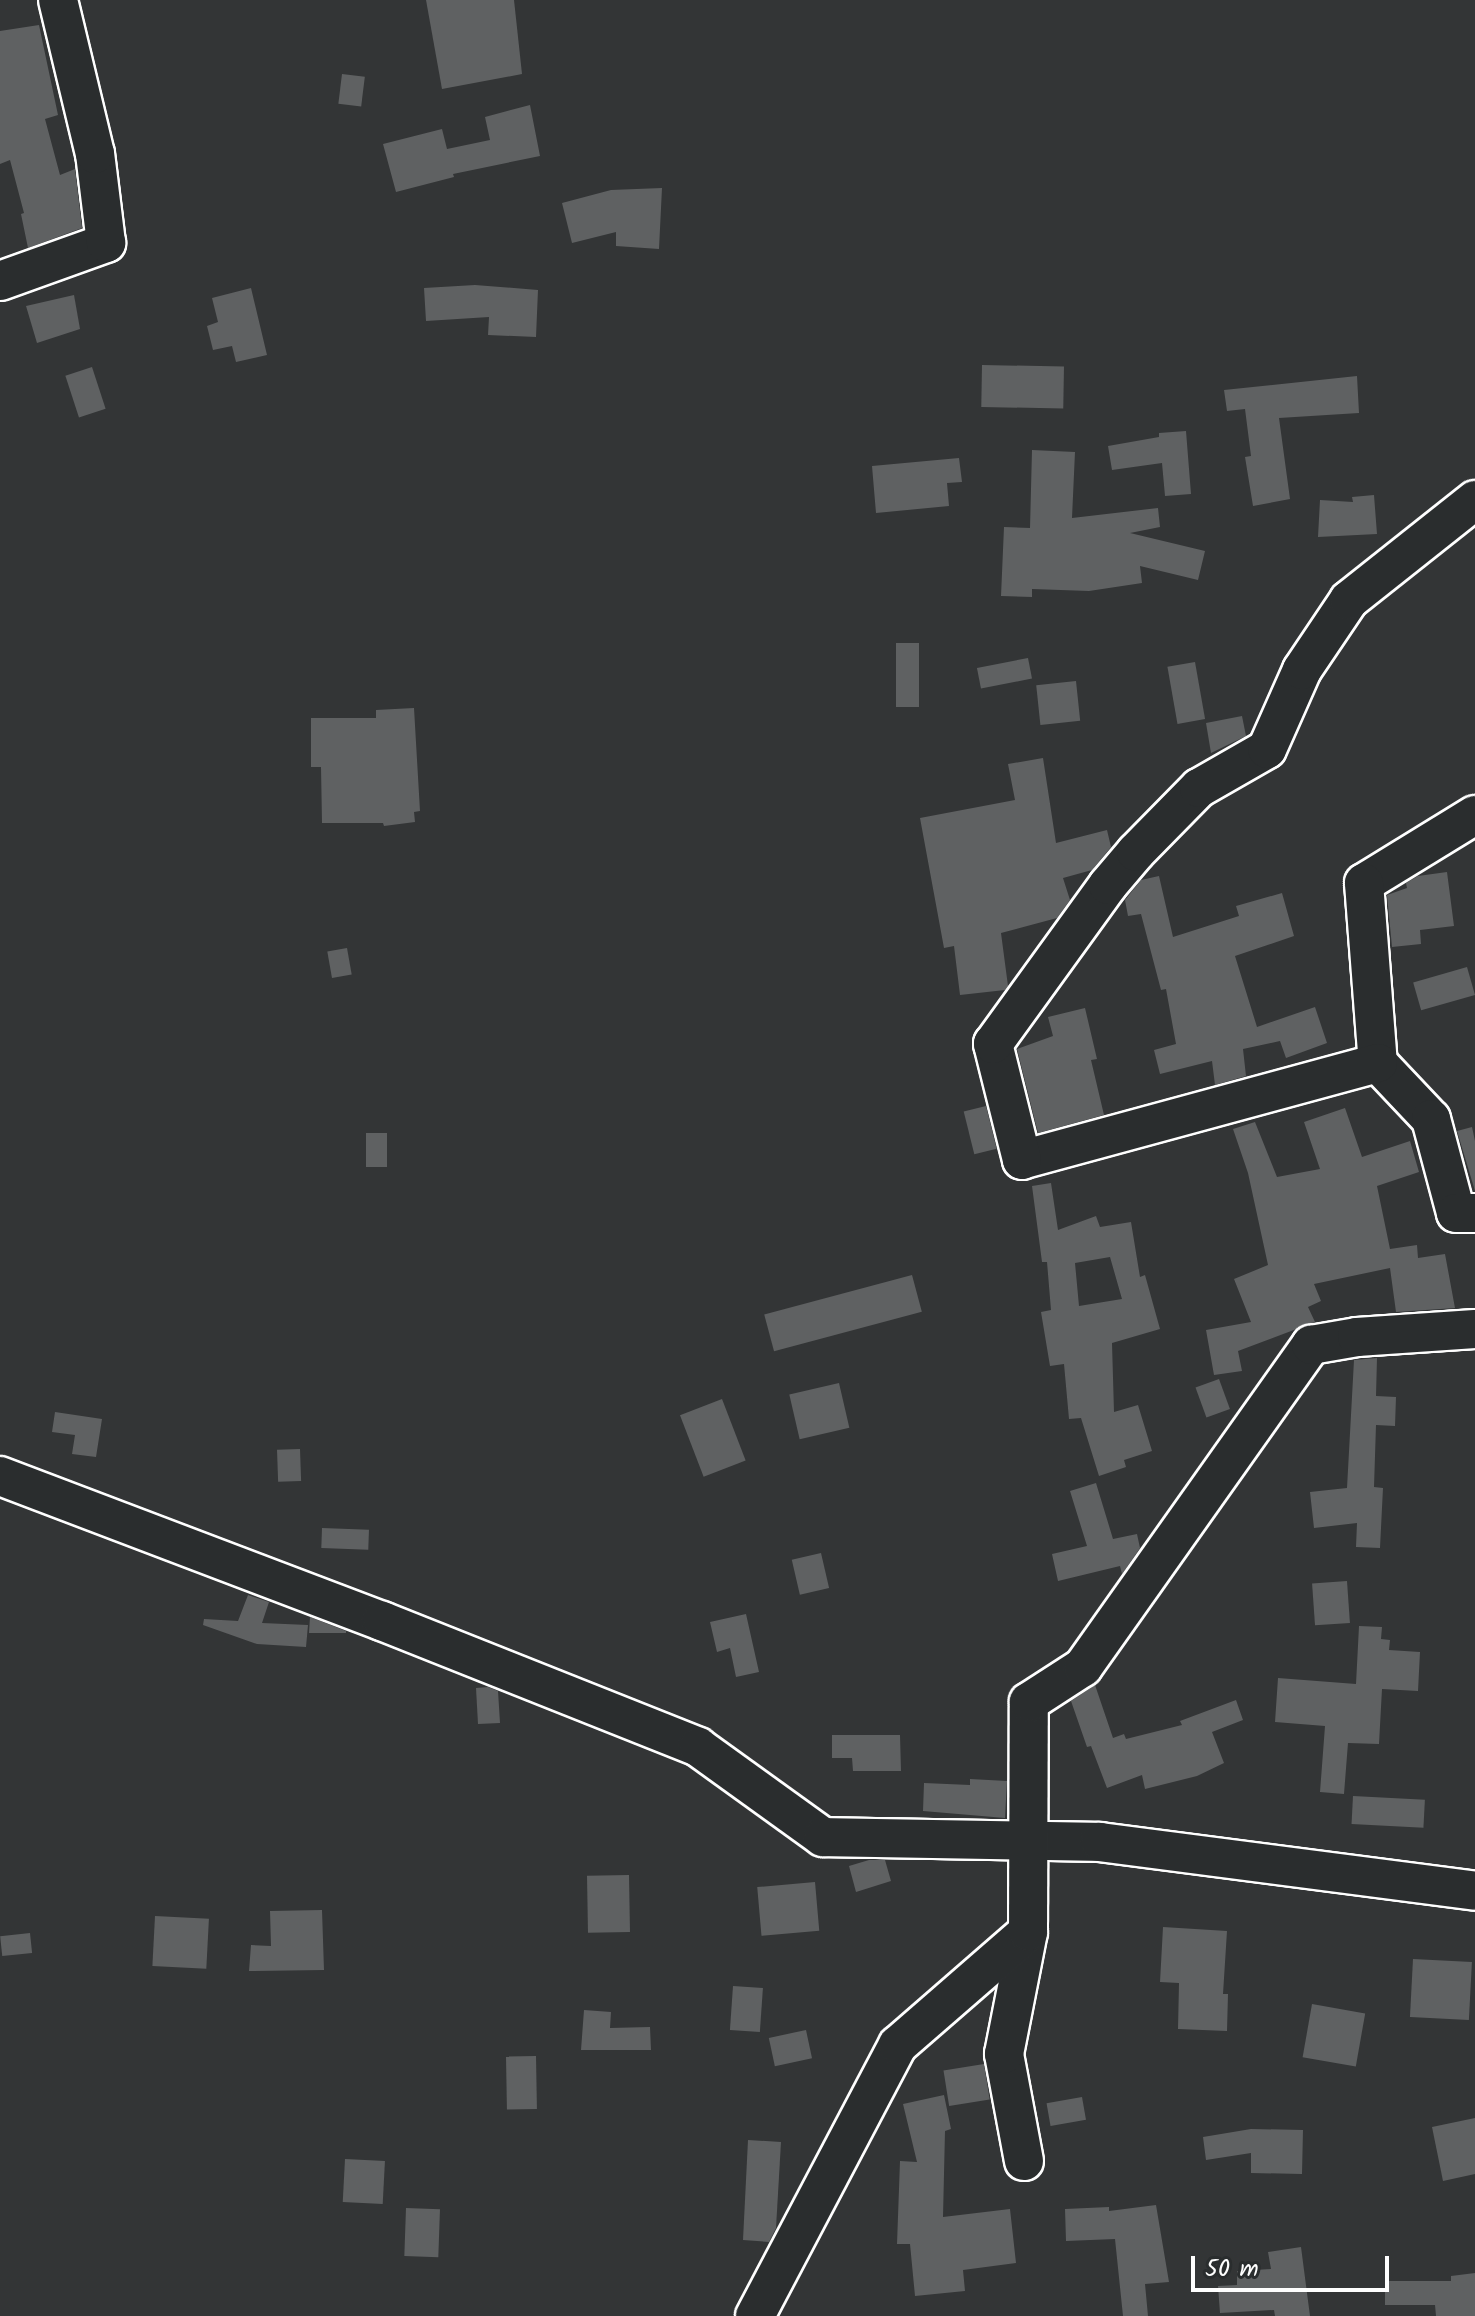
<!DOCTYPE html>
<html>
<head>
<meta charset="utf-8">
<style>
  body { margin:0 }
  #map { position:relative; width:1475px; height:2316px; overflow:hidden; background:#333536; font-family:Kalam,sans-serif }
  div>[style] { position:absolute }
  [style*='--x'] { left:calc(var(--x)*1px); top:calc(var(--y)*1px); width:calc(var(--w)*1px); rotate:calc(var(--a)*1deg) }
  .building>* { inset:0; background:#5f6162; transform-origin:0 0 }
  .roads { filter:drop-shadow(2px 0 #fff) drop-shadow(-2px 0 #fff) drop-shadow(0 2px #fff) drop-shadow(0 -2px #fff) }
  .minor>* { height:38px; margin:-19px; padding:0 19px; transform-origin:19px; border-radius:19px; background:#2a2d2e }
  span { translate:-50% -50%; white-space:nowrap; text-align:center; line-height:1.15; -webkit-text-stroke:8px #2a2d2e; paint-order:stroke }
  .scale { position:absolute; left:1191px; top:2256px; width:198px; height:36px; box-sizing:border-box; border:4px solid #fff; border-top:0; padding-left:10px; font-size:24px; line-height:28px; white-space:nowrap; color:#fff; -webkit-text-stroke:6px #2a2d2e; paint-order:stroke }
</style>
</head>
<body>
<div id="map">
  <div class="building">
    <div style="clip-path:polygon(426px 0,514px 0,522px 74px,442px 89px)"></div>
    <div style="clip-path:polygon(39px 25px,58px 115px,45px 119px,60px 175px,75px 169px,82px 228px,28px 248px,21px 214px,24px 213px,10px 160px,0 164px,0 31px)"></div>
    <div style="left:342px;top:74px;width:23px;height:30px;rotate:7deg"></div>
    <div style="clip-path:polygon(530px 105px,540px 156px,453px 174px,454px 177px,396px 192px,383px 144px,442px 129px,447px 149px,490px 140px,485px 117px)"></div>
    <div style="clip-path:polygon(662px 188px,659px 249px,616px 246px,616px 232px,572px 243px,562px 203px,611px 190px)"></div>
    <div style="clip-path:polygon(475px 285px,538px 290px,536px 337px,488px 335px,489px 317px,426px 321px,424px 288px)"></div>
    <div style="clip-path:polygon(251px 288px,267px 355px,236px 362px,232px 346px,213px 350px,207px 326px,218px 322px,212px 298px)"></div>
    <div style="clip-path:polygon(74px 295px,80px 329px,37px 343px,26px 306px)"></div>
    <div style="left:982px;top:365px;width:82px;height:42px;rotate:1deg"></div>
    <div style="left:92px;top:367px;width:44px;height:28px;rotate:72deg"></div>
    <div style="clip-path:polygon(1357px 376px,1359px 413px,1279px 418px,1290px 499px,1253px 506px,1245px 457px,1251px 456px,1245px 409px,1227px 411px,1224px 390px)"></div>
    <div style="clip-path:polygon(1186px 431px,1191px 494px,1165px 496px,1162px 463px,1112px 470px,1108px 446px,1159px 437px,1159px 433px)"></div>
    <div style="clip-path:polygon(1032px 450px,1075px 452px,1072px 518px,1158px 508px,1160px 527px,1130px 533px,1205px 551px,1198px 580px,1140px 566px,1142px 583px,1089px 591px,1032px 589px,1032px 597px,1001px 596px,1004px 527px,1030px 528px)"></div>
    <div style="clip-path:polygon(959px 458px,962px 482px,947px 483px,949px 506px,876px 513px,872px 466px)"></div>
    <div style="clip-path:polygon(1374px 495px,1377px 534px,1318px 537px,1320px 500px,1353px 502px,1352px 497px)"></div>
    <div style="left:896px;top:643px;width:23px;height:64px"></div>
    <div style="left:1028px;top:658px;width:21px;height:52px;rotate:79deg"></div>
    <div style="left:1195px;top:662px;width:58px;height:28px;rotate:80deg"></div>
    <div style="left:1076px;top:681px;width:40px;height:40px;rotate:84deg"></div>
    <div style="clip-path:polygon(414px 708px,420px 811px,414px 812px,415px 822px,384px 826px,383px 823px,322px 823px,321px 767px,311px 767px,311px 718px,376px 718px,376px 710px)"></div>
    <div style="clip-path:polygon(1242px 716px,1246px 736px,1211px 753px,1206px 723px)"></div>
    <div style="clip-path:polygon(1043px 758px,1056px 843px,1107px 830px,1111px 847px,1092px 870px,1063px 878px,1070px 900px,1057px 918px,1001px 933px,1008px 986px,1005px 990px,960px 995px,954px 946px,944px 948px,920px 818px,1015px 800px,1008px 764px)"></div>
    <div style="clip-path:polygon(1447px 872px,1454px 926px,1420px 930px,1421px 944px,1392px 947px,1387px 895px,1407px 888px,1406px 883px,1418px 876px)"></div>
    <div style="clip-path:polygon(1159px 876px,1173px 937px,1239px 916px,1236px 906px,1282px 893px,1294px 936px,1235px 956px,1257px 1027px,1315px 1007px,1327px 1043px,1286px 1058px,1280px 1041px,1243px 1049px,1246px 1076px,1215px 1085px,1212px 1061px,1160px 1074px,1154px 1050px,1176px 1044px,1166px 989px,1161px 990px,1141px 914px,1128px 916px,1125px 900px,1141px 880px)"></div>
    <div style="left:347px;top:948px;width:27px;height:20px;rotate:80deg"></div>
    <div style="left:1467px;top:967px;width:29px;height:56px;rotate:74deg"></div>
    <div style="clip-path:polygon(1085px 1008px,1097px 1059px,1091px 1060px,1104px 1115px,1038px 1133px,1017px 1049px,1053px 1036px,1048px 1017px)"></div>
    <div style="left:986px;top:1106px;width:44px;height:23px;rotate:76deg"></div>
    <div style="clip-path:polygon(1345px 1108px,1362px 1157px,1410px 1141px,1419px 1172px,1377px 1186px,1390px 1249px,1417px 1245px,1418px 1258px,1445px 1254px,1455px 1308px,1396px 1312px,1390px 1268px,1314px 1284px,1321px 1301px,1308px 1307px,1315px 1322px,1238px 1351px,1242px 1371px,1214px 1375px,1206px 1330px,1251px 1322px,1234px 1279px,1268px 1265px,1248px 1173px,1233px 1129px,1255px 1122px,1277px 1177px,1320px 1169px,1304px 1122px)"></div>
    <div style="clip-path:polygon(1472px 1127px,1475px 1141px,1475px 1191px,1457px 1131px)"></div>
    <div style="left:366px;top:1133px;width:21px;height:34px"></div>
    <div style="clip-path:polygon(evenodd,1051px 1183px,1058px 1230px,1096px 1216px,1100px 1227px,1131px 1222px,1140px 1277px,1145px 1275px,1160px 1329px,1112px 1343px,1114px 1412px,1138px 1405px,1152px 1451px,1124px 1460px,1126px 1467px,1099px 1476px,1081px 1418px,1069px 1419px,1064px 1364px,1050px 1366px,1041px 1312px,1051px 1310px,1047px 1262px,1042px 1262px,1032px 1186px,1051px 1183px,1110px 1257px,1122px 1299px,1079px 1306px,1075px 1263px,1110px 1257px)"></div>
    <div style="left:912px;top:1275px;width:38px;height:153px;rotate:75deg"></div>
    <div style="clip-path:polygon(1377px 1358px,1376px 1396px,1396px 1397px,1395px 1426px,1376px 1425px,1374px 1487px,1383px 1488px,1380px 1548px,1356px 1547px,1357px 1523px,1314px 1528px,1310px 1492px,1347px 1488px,1354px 1360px)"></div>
    <div style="left:1219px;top:1379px;width:32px;height:25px;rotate:70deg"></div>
    <div style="left:839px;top:1383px;width:46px;height:51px;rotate:77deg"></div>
    <div style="left:722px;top:1399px;width:66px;height:45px;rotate:69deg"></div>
    <div style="clip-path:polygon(55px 1412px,102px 1419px,96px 1457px,72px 1454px,75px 1435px,52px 1432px)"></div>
    <div style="left:300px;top:1449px;width:32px;height:23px;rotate:88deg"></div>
    <div style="clip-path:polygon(1096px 1483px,1113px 1539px,1137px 1534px,1140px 1548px,1122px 1574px,1120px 1566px,1058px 1581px,1052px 1554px,1087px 1546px,1070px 1491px)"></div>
    <div style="left:322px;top:1528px;width:47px;height:20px;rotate:2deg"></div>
    <div style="left:821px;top:1553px;width:36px;height:30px;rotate:77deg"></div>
    <div style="left:1347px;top:1581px;width:42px;height:35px;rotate:86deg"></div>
    <div style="clip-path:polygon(248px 1595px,269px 1602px,262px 1623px,308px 1625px,306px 1647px,257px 1644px,203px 1625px,204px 1619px,238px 1621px)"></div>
    <div style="clip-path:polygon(746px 1614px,759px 1672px,736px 1677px,730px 1648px,717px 1652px,710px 1622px)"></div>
    <div style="clip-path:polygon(310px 1617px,346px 1631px,346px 1633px,309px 1633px)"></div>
    <div style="clip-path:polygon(1359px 1626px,1382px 1627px,1381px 1639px,1390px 1640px,1389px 1650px,1420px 1652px,1418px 1691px,1382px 1689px,1379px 1744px,1348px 1743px,1344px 1794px,1320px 1792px,1325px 1726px,1275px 1722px,1278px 1678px,1356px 1684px)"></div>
    <div style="clip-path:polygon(1095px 1685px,1113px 1738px,1124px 1734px,1126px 1739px,1182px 1725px,1180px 1721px,1236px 1700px,1243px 1720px,1212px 1732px,1224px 1763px,1197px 1776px,1145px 1789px,1142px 1775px,1107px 1788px,1091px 1746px,1087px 1747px,1071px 1701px)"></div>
    <div style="clip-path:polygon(488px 1687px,498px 1691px,500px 1723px,478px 1724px,476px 1688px)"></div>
    <div style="clip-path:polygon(832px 1735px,900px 1735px,901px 1771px,853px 1771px,852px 1758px,832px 1758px)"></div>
    <div style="clip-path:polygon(970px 1779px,1007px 1781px,1005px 1818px,923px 1811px,924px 1783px,970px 1785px)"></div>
    <div style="left:1353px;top:1796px;width:72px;height:28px;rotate:3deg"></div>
    <div style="clip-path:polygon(869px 1860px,885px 1860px,891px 1881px,856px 1892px,849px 1866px)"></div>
    <div style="left:629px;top:1875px;width:57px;height:42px;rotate:89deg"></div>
    <div style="left:815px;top:1882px;width:49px;height:58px;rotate:85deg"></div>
    <div style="clip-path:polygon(322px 1910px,324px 1970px,249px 1971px,251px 1945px,271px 1946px,270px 1911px)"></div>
    <div style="left:155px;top:1916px;width:54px;height:50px;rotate:3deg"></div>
    <div style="clip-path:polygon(1163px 1927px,1227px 1931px,1223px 1994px,1228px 1994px,1227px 2031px,1178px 2029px,1179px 1983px,1160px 1982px)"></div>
    <div style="left:30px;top:1933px;width:20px;height:30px;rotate:84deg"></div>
    <div style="left:1413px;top:1959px;width:59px;height:58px;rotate:3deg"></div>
    <div style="left:733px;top:1986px;width:30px;height:44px;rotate:4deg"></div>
    <div style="left:1312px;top:2004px;width:54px;height:54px;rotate:10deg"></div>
    <div style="clip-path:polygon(584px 2010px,611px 2012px,610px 2028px,650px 2027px,651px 2050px,581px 2050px)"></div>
    <div style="left:806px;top:2030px;width:29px;height:38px;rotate:78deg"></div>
    <div style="left:536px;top:2056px;width:53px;height:30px;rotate:89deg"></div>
    <div style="left:984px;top:2064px;width:36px;height:41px;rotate:81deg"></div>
    <div style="clip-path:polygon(944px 2095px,951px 2129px,945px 2131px,943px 2217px,1010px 2209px,1016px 2263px,963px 2270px,965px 2291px,915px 2296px,910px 2244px,897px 2244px,900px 2161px,917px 2162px,903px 2104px)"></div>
    <div style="left:1082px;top:2097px;width:23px;height:36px;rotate:80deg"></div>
    <div style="clip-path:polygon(1475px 2118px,1475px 2174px,1443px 2181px,1432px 2127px)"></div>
    <div style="clip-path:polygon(1251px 2129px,1303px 2130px,1302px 2174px,1251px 2173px,1251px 2153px,1206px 2160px,1203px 2137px)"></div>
    <div style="clip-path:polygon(748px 2140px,781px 2142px,776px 2228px,769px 2242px,743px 2240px)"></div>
    <div style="left:345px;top:2159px;width:40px;height:43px;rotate:3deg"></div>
    <div style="clip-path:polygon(1156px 2205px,1169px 2282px,1145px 2284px,1148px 2316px,1123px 2316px,1115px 2239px,1066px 2241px,1065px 2209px,1109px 2207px,1109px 2211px)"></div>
    <div style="left:406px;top:2208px;width:34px;height:48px;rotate:2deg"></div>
    <div style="clip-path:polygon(1301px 2247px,1310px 2316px,1275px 2316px,1274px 2310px,1220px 2313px,1218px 2286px,1237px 2285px,1237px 2271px,1271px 2269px,1268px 2252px)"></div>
    <div style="clip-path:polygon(1475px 2273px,1475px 2316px,1436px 2316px,1435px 2305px,1385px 2305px,1385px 2281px,1451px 2281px,1451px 2276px)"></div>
  </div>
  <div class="roads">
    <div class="minor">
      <div style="--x:0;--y:281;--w:113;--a:-19.7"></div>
      <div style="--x:106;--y:243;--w:90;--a:-97"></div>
      <div style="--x:95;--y:154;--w:158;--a:-103.5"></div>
      <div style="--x:1475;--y:815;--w:130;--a:148.5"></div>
      <div style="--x:1364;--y:883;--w:181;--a:85.6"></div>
      <div style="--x:1378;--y:1063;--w:77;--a:46.6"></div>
      <div style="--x:1431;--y:1119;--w:97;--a:75.1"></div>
      <div style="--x:1456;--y:1213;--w:19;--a:0"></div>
      <div style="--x:1378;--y:1063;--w:369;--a:164.8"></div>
      <div style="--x:1022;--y:1160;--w:120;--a:-104"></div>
      <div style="--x:993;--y:1044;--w:196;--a:-54.1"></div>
      <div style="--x:1108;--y:885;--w:43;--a:-49.7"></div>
      <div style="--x:1136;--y:852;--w:90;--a:-45.5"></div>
      <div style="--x:1199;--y:788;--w:78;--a:-29.8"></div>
      <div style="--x:1267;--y:749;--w:86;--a:-66.1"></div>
      <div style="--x:1302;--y:670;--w:84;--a:-56.1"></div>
      <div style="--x:1349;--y:600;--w:161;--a:-38.4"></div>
      <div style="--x:0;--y:1476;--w:409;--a:20.8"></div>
      <div style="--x:382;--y:1621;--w:340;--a:21.7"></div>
      <div style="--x:698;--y:1747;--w:154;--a:35.8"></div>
      <div style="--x:823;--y:1837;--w:277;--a:1"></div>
      <div style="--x:1100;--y:1842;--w:378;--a:7.4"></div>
      <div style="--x:1024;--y:2161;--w:109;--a:-100.6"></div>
      <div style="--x:1004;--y:2054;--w:124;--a:-78.9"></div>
      <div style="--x:755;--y:2316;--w:306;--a:-62.2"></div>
      <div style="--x:898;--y:2045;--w:172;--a:-41"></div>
      <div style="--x:1028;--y:1932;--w:230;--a:-89.8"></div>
      <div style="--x:1029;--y:1702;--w:64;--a:-32.9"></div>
      <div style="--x:1083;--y:1667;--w:395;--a:-54.7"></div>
      <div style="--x:1311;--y:1345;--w:47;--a:-9.9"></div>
      <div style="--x:1357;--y:1337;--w:118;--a:-3.9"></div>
    </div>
  </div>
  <div class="scale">50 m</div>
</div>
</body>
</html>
